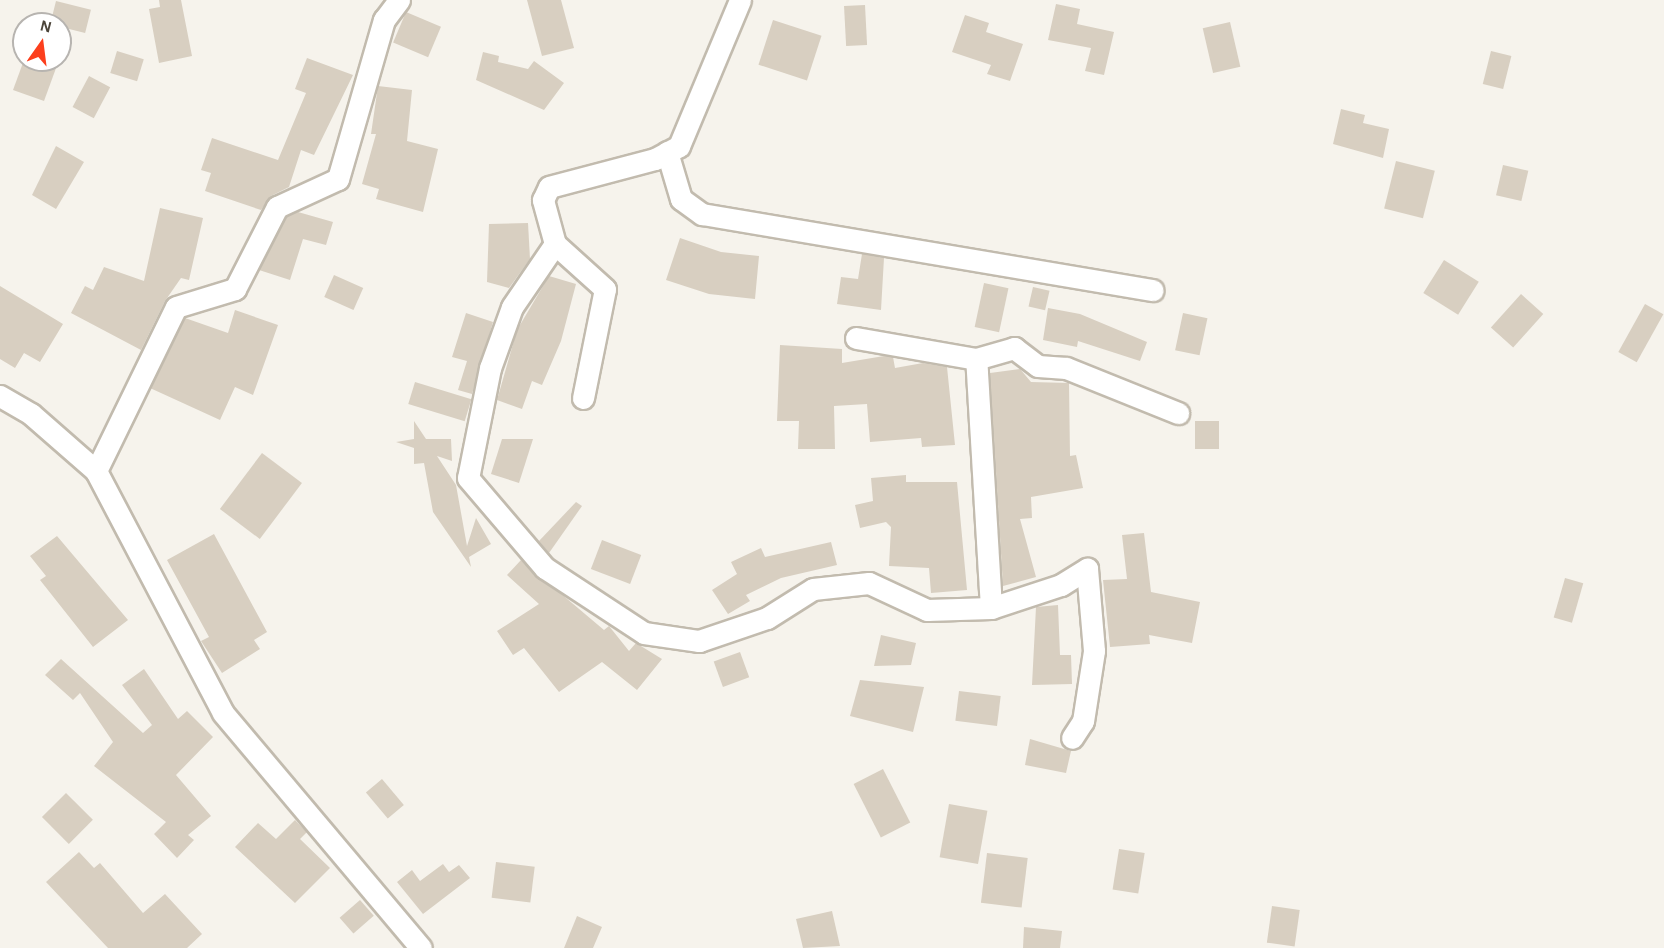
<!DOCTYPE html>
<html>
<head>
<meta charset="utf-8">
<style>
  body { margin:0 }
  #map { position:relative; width:1664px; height:948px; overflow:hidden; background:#f6f3ec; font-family:"Alegreya Sans",sans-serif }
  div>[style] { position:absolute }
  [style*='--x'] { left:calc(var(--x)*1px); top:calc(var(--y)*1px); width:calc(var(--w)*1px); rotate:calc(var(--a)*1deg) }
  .building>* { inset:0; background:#d8cfc1; transform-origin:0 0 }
  .roads { filter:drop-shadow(2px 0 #c2bbae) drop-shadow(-2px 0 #c2bbae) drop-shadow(0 2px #c2bbae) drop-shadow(0 -2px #c2bbae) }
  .street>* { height:21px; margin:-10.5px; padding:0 10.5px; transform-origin:10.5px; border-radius:10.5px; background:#fff }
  span { translate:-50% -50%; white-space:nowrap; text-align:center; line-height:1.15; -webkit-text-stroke:4.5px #fff; paint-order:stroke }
  .north { position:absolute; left:12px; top:12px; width:60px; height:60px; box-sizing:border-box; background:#fff; border:2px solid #b7b4b0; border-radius:50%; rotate:14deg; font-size:16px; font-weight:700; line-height:24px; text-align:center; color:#4b4439 }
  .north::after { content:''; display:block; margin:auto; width:21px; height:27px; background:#fc3f1d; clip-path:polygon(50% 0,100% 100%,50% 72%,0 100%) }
</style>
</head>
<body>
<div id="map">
  <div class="building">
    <div style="clip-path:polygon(159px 0,181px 0,192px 56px,159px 63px,149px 9px,160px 7px)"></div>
    <div style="clip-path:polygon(527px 0,561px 0,574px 48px,542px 56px)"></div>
    <div style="left:56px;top:1px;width:36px;height:24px;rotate:14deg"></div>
    <div style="clip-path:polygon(1056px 4px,1080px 9px,1077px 24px,1114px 32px,1104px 75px,1085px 71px,1091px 48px,1048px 40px)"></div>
    <div style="left:865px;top:5px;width:40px;height:21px;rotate:87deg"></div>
    <div style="left:406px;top:12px;width:38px;height:33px;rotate:23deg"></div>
    <div style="clip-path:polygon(965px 15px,989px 23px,986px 32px,1023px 44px,1010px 81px,987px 74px,991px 65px,952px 52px)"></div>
    <div style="left:773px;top:20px;width:51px;height:47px;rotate:18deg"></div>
    <div style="left:1230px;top:22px;width:46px;height:28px;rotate:77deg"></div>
    <div style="left:117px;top:51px;width:28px;height:23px;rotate:17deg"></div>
    <div style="left:1491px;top:51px;width:21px;height:34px;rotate:14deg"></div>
    <div style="clip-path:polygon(483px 52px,499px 56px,498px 62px,528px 69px,534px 61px,564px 83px,544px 110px,476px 80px)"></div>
    <div style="clip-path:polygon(307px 58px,353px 75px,314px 155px,301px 150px,289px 187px,271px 196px,261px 210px,205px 191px,211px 173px,201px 170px,212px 138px,278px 160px,306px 93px,295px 89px)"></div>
    <div style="clip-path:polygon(24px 60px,59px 60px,44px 101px,13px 90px)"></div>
    <div style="left:89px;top:76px;width:24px;height:35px;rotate:28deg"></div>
    <div style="clip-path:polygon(378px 86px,412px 90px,407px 141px,438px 149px,423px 212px,376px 199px,379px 189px,362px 184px,376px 134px,371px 134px)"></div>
    <div style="clip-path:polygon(1341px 109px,1365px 115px,1363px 123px,1389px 129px,1383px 158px,1333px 144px)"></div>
    <div style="clip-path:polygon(56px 146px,84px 162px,56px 209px,32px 195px)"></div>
    <div style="left:1396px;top:161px;width:40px;height:49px;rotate:14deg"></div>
    <div style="left:1503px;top:165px;width:26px;height:31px;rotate:13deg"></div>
    <div style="clip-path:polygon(160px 208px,203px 218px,189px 280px,181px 278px,165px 301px,141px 350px,71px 313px,85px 286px,93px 290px,104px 267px,144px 281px)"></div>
    <div style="clip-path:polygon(298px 212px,333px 222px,326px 245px,303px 239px,290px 280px,259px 270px,286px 217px)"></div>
    <div style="clip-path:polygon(528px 223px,530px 259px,509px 288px,487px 282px,489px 224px)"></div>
    <div style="clip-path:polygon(680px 238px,721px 252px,759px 256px,755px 299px,709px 294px,666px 280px)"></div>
    <div style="clip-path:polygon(862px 254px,884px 258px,881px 310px,837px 304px,841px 277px,858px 279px)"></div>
    <div style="left:1444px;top:260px;width:41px;height:39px;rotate:32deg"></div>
    <div style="left:334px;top:275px;width:32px;height:24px;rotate:24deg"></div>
    <div style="clip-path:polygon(549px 276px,576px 284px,561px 341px,542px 385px,532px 381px,522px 409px,497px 400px,517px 330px)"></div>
    <div style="left:984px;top:283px;width:25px;height:45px;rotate:12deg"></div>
    <div style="clip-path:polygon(0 286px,63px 324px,40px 362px,24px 353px,15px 368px,0 359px)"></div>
    <div style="left:1033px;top:287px;width:17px;height:20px;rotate:13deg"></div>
    <div style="left:1521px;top:294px;width:30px;height:45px;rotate:42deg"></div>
    <div style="left:1645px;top:304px;width:21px;height:55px;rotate:29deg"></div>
    <div style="clip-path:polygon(1048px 308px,1080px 314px,1147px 342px,1140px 361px,1078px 341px,1077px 347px,1043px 340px)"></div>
    <div style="clip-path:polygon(235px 310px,278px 325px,253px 395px,235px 387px,220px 420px,150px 388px,185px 318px,228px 333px)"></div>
    <div style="clip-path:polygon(466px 313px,493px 322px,472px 394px,458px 390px,467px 361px,452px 357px)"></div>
    <div style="left:1183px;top:313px;width:25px;height:38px;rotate:12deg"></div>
    <div style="clip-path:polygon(780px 345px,842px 349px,842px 363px,884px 356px,893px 357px,895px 368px,923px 363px,947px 367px,955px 445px,922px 447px,921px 438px,870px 442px,867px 404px,834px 406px,835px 449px,798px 449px,799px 421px,777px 421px)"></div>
    <div style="clip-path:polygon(1020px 369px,1031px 382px,1069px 383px,1070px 456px,1076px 455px,1083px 488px,1031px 497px,1032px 518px,1020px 519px,1036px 577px,1003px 586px,990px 373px)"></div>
    <div style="left:415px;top:382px;width:59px;height:23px;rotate:17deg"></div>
    <div style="clip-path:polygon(414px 421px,426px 439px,451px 439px,452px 461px,437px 456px,456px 485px,467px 546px,476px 518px,491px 544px,469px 557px,471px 567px,433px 512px,424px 463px,414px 464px,414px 448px,396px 442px,414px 439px)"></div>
    <div style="left:1195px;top:421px;width:24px;height:28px"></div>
    <div style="clip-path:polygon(502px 439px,533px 439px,519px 483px,491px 474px)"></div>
    <div style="left:262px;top:453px;width:50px;height:70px;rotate:37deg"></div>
    <div style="clip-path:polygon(906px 475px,906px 482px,957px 482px,967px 590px,931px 593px,929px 568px,889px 566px,891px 527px,886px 522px,860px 528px,855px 505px,873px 501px,871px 478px)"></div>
    <div style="clip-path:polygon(576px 502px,582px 506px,549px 553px,539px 541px)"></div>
    <div style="clip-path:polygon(1144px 533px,1151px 592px,1200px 602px,1192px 643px,1149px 635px,1150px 644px,1110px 647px,1103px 580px,1127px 579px,1122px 535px)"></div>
    <div style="clip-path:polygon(214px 534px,267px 632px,254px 640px,260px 649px,222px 673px,201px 641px,209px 637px,167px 560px)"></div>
    <div style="clip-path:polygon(57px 536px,128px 620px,93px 647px,40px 580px,46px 576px,30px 556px)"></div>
    <div style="left:602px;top:540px;width:42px;height:31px;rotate:21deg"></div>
    <div style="clip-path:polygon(831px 542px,837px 565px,781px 578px,746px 595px,750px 601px,728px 614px,712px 590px,737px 574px,731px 562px,761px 548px,765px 557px)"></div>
    <div style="clip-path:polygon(521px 560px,604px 630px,609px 626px,629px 651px,636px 643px,662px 659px,637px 690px,602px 662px,559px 692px,524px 648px,513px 655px,497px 631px,539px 604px,507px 575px)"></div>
    <div style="left:1565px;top:578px;width:19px;height:41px;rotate:16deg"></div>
    <div style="clip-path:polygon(1058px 605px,1060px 655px,1071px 655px,1072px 684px,1032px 685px,1036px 607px)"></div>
    <div style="clip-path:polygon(881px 635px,916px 643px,911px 665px,874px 666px)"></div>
    <div style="left:740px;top:652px;width:27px;height:28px;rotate:70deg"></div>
    <div style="clip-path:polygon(61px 659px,143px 733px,152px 725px,122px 685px,144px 669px,178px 719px,187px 711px,213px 737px,176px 775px,211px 816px,188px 835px,194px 840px,177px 858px,154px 834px,166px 822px,94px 766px,113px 742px,80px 693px,73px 700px,45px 675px)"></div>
    <div style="clip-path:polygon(860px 680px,924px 687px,913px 732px,850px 716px)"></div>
    <div style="left:959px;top:691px;width:42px;height:30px;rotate:7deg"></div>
    <div style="clip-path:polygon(1030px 739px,1071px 751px,1066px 773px,1025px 765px)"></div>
    <div style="left:883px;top:769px;width:60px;height:33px;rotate:63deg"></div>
    <div style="left:382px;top:779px;width:34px;height:21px;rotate:50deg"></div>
    <div style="left:66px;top:793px;width:38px;height:34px;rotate:45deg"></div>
    <div style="left:949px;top:804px;width:39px;height:54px;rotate:10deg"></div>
    <div style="clip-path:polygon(295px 820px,307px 832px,300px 839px,330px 868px,295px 903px,235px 847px,258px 823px,276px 839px)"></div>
    <div style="left:1119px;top:849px;width:26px;height:41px;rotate:9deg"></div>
    <div style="clip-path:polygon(79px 852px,94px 868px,100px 863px,143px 913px,165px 894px,202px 934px,187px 948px,108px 948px,46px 882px)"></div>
    <div style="left:987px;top:853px;width:41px;height:50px;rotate:7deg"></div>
    <div style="left:496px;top:862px;width:39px;height:36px;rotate:7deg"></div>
    <div style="clip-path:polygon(443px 864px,449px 872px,459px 865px,470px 878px,423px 914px,397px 882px,412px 870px,420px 881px)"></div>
    <div style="left:360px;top:900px;width:21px;height:27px;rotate:49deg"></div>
    <div style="left:1272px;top:906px;width:28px;height:37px;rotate:8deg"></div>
    <div style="clip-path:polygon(832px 911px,840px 946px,803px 948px,796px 919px)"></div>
    <div style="clip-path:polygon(577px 916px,602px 927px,593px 948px,564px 948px)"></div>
    <div style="clip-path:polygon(1024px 927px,1062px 931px,1060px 948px,1023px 948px)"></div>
  </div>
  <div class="roads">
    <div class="street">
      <div style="--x:667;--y:152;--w:49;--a:73.4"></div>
      <div style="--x:681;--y:199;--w:26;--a:36"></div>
      <div style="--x:702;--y:214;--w:457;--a:9.6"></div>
      <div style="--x:555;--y:244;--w:76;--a:124.3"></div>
      <div style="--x:512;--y:307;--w:65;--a:109.8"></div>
      <div style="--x:490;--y:368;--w:112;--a:101.3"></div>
      <div style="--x:468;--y:478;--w:118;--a:49.5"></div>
      <div style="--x:545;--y:568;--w:118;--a:33.3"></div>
      <div style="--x:644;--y:633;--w:56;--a:8.3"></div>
      <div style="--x:699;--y:641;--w:72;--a:-18.7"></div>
      <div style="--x:767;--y:618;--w:54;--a:-32.2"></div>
      <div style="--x:813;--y:589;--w:56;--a:-6.1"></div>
      <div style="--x:869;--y:583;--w:64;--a:25"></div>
      <div style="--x:927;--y:610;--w:64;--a:-1.8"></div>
      <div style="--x:991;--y:608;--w:249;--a:-93.4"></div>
      <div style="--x:856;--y:338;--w:122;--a:9.9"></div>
      <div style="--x:976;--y:359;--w:40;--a:-16"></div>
      <div style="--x:1014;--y:348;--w:30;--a:37"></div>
      <div style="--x:1038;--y:366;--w:28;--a:4"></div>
      <div style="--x:1066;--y:368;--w:121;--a:21.9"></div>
      <div style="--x:0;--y:396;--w:36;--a:30"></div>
      <div style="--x:31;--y:414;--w:86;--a:41.2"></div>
      <div style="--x:96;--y:471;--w:273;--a:62.3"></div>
      <div style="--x:223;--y:713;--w:307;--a:49.9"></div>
      <div style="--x:583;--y:398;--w:111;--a:-78.6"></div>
      <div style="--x:605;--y:289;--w:67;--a:-138"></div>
      <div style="--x:555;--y:244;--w:46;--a:-105.3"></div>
      <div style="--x:543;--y:200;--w:14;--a:-65"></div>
      <div style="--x:549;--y:187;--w:110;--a:-14.8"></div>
      <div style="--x:655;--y:159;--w:27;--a:-28"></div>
      <div style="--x:679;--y:146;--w:158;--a:-67.3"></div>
      <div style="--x:96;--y:471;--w:182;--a:-64"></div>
      <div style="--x:176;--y:307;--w:62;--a:-17"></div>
      <div style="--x:235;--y:289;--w:92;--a:-62.9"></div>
      <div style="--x:277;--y:207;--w:67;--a:-24.7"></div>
      <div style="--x:338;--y:179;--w:166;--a:-73.9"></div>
      <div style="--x:384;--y:20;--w:25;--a:-53"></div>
      <div style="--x:991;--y:608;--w:74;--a:-18.2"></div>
      <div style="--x:1061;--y:585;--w:31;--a:-32"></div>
      <div style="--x:1087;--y:569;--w:82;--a:85.1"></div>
      <div style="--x:1094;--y:651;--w:71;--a:98.9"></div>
      <div style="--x:1083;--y:721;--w:20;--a:123"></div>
    </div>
  </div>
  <div class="north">N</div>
</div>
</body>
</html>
